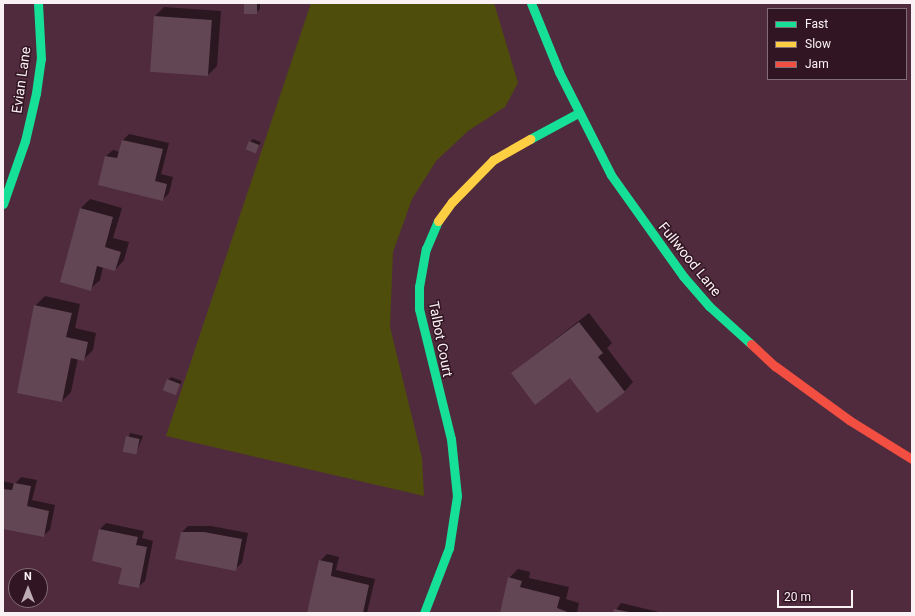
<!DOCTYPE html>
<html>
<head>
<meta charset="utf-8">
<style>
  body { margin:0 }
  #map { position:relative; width:915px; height:616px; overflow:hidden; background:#502b3d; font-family:Roboto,sans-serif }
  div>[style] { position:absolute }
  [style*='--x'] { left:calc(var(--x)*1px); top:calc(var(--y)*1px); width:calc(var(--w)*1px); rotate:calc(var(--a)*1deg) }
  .green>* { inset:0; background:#4e4d0c }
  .shadow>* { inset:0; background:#0007 }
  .building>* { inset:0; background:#634653; transform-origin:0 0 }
  .fast>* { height:9px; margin:-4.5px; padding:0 4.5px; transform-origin:4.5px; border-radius:4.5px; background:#16e098 }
  .slow>* { height:9px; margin:-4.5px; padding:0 4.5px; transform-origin:4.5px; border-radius:4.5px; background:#ffcf43 }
  .jam>* { height:9px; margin:-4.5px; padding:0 4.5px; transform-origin:4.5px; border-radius:4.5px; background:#f24e42 }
  span { translate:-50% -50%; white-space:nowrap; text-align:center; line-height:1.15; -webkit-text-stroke:3px #321522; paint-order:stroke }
  .street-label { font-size:14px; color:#faf1f4 }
  .frame { position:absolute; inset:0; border:4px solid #faf1f4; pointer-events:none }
  .legend { position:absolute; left:767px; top:8px; width:140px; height:72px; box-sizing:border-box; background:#321522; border:1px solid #826d76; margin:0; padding:5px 7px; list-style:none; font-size:12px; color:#faf1f4 }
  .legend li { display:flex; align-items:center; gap:8px; height:20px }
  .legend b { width:20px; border:1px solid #826d76 }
  .north { position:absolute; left:8px; top:568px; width:40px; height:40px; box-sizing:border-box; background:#321522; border:1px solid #826d76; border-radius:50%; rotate:0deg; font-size:11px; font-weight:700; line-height:16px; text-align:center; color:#faf1f4 }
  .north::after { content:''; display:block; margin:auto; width:14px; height:18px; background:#beacb4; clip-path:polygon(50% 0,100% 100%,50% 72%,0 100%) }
  .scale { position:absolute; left:777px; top:590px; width:76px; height:18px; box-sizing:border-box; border:2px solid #faf1f4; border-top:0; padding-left:5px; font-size:12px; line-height:14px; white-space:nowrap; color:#faf1f4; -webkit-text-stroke:3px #321522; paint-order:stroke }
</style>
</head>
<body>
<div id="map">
  <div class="green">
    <div style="clip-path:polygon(311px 3px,494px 3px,518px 83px,505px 107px,468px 131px,436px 161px,412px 199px,393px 252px,390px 327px,422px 458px,424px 496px,166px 436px)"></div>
  </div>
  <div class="shadow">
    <div style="clip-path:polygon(245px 3px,260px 3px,260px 9px,257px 12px)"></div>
    <div style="clip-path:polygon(164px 7px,221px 11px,217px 66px,208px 75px,155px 16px)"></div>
    <div style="clip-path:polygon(129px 134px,169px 143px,161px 174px,173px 177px,169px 193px,163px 200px,99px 185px,106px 156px,113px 150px,120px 152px,123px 140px)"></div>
    <div style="clip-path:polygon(253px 139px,261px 142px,256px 152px,250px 142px)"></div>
    <div style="clip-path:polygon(90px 199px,122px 208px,113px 238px,129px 242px,124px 260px,115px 270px,103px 267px,100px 280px,90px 289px,81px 208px)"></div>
    <div style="clip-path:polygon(45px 296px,80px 304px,75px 328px,96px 333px,93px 350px,84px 359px,78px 358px,71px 392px,62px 401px,35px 306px)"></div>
    <div style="clip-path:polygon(589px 313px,612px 343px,607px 348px,633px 382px,624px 392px,571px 376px,512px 373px)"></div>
    <div style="clip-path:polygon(171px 377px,182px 381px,175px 394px,168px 380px)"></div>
    <div style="clip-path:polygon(130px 433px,143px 436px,136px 453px,124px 451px)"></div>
    <div style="clip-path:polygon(21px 477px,37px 480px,32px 500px,55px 505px,50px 530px,43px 536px,3px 528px,3px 481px,15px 484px)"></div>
    <div style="clip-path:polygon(106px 523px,144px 531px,142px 538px,153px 541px,145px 581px,138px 587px,123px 567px,93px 561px,100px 529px)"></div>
    <div style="clip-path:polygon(188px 526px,211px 526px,248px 533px,242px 563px,235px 569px,182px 532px)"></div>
    <div style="clip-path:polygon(327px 554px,339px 557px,336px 570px,375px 579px,367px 613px,308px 613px,320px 561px)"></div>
    <div style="clip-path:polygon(518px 569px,530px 572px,529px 578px,569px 587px,566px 599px,579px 603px,577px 613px,503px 613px,509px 578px)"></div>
    <div style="clip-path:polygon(621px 603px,663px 613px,614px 613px)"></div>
  </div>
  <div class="building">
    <div style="left:244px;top:3px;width:13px;height:11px"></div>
    <div style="left:154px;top:16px;width:58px;height:56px;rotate:4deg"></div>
    <div style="clip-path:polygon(122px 140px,163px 149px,155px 181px,167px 184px,163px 201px,98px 185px,105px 156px,117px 158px)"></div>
    <div style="left:249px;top:141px;width:11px;height:9px;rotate:22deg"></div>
    <div style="clip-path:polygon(80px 208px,113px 217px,105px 247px,121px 252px,115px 271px,97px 266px,91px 291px,60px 282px)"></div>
    <div style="clip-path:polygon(34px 305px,72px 313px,66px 337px,88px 342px,84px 361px,71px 358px,62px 402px,17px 393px)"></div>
    <div style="clip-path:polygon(579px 322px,603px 353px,598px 357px,625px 392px,597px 413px,570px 378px,535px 405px,511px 373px)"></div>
    <div style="left:167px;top:379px;width:14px;height:12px;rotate:21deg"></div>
    <div style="left:126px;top:436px;width:14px;height:16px;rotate:12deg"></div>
    <div style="clip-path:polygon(14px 483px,31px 486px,27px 506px,49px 511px,44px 537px,3px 529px,3px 489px,12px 490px)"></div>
    <div style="clip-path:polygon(99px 529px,138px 537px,136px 545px,147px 547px,139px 588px,118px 584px,122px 568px,92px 561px)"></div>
    <div style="clip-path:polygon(181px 532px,204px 532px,242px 539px,236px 571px,175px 559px)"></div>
    <div style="clip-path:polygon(319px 560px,333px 563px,331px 576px,369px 585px,363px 613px,307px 613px)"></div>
    <div style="clip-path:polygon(508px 577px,522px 581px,520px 587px,560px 597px,557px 608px,570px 613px,500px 613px)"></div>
    <div style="clip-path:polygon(614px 609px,629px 612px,629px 613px,613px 613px)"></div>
  </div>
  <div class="fast">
    <div style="--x:531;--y:3;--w:74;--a:67.9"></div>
    <div style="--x:559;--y:72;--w:115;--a:63.2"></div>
    <div style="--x:611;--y:175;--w:124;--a:54.5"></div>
    <div style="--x:683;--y:276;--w:40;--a:49"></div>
    <div style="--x:709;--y:306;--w:57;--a:42.1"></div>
    <div style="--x:530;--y:139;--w:55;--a:-28.4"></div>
    <div style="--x:3;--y:204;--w:67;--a:-70.8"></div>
    <div style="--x:25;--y:141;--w:49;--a:-77.1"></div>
    <div style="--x:36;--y:93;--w:34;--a:-82"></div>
    <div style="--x:41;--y:59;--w:56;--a:-93.1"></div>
    <div style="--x:424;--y:613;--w:70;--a:-69"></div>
    <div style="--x:449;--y:548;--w:53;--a:-81.3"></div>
    <div style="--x:457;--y:496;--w:57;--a:-96"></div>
    <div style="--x:451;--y:439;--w:134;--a:-103.8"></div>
    <div style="--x:419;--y:309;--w:22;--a:-90"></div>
    <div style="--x:419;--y:287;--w:39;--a:-80"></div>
    <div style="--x:426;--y:249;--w:30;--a:-67"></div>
  </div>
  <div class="slow">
    <div style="--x:438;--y:221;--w:24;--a:-54"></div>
    <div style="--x:452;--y:202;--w:59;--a:-45.7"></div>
    <div style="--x:493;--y:160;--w:43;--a:-29.6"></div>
  </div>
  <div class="jam">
    <div style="--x:751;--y:344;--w:33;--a:43"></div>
    <div style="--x:775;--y:366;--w:92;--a:36.1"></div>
    <div style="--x:849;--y:420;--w:74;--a:31.8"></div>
  </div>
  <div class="street-label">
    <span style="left:21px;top:80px;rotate:-82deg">Evian Lane</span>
    <span style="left:690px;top:259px;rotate:51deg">Fullwood Lane</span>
    <span style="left:441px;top:339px;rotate:79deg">Talbot Court</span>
  </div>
  <div class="frame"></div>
  <ul class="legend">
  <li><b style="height:5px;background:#16e098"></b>Fast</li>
  <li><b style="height:5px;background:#ffcf43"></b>Slow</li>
  <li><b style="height:5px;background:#f24e42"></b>Jam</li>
  </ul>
  <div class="north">N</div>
  <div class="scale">20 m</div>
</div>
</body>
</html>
